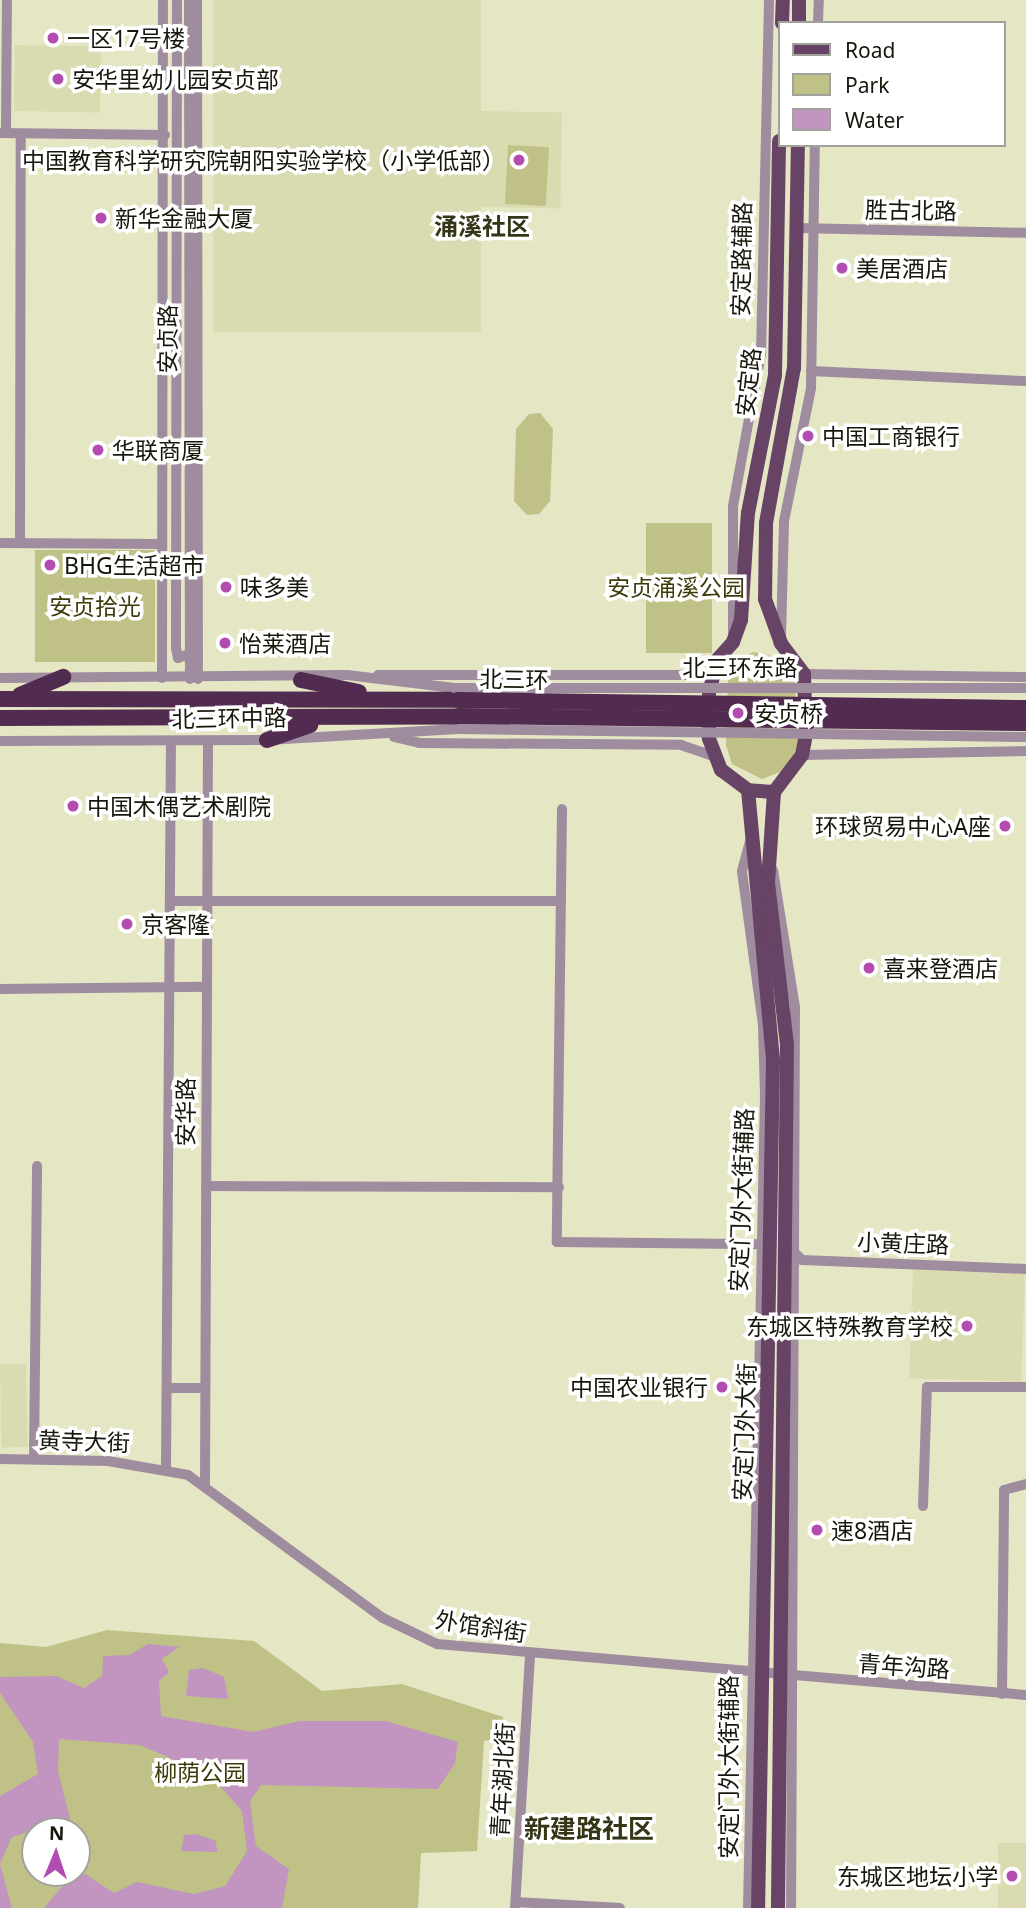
<!DOCTYPE html>
<html>
<head>
<meta charset="utf-8">
<style>
  body { margin:0 }
  #map { position:relative; width:1026px; height:1908px; overflow:hidden; background:#e5e6c4; font-family:"Noto Sans","Noto Sans SC",sans-serif }
  div>[style] { position:absolute }
  [style*='--x'] { left:calc(var(--x)*1px); top:calc(var(--y)*1px); width:calc(var(--w)*1px); rotate:calc(var(--a)*1deg) }
  .built>* { inset:0; background:#dadbb1; transform-origin:0 0 }
  .green>* { inset:0; background:#c0c187; transform-origin:0 0 }
  .water>* { inset:0; background:#c294c0 }
  .minor>* { height:10px; margin:-5px; padding:0 5px; transform-origin:5px; border-radius:5px; background:#a08c9f }
  .major>* { height:14px; margin:-7px; padding:0 7px; transform-origin:7px; border-radius:7px; background:#674466 }
  .highway>* { height:16px; margin:-8px; padding:0 8px; transform-origin:8px; border-radius:8px; background:#522b51 }
  .minor-bridge>* { height:10px; margin:-5px; padding:0 5px; transform-origin:5px; border-radius:5px; background:#a08c9f }
  .highway-bridge>* { height:16px; margin:-8px; padding:0 8px; transform-origin:8px; border-radius:8px; background:#522b51 }
  .dots>* { width:19px; height:19px; translate:-50% -50%; box-sizing:border-box; border:4px solid #fff; border-radius:50% }
  span { translate:-50% -50%; white-space:nowrap; text-align:center; line-height:1.15; -webkit-text-stroke:7px #fff; paint-order:stroke }
  .poi-label { font-size:23px; color:#16160a }
  .left { translate:0 -50%; text-align:left }
  .right { translate:-100% -50%; text-align:right }
  .street-label { font-size:23px; color:#16160a }
  .park-label { font-size:23px; color:#3c3b09 }
  .neighbourhood-label { font-size:24px; color:#353518; font-weight:700 }
  .quarter-label { font-size:26px; color:#353518; font-weight:700 }
  .legend { position:absolute; left:778px; top:21px; width:228px; height:126px; box-sizing:border-box; background:#fff; border:2px solid #a2a29d; margin:0; padding:9px 12px; list-style:none; font-size:21px; color:#16160a }
  .legend li { display:flex; align-items:center; gap:14px; height:35px }
  .legend b { width:35px; border:2px solid #a2a29d }
  .north { position:absolute; left:21px; top:1817px; width:70px; height:70px; box-sizing:border-box; background:#fff; border:2px solid #a2a29d; border-radius:50%; rotate:2deg; font-size:19px; font-weight:700; line-height:28px; text-align:center; color:#16160a }
  .north::after { content:''; display:block; margin:auto; width:24px; height:32px; background:#b24cb0; clip-path:polygon(50% 0,100% 100%,50% 72%,0 100%) }
</style>
</head>
<body>
<div id="map">
  <div class="built">
    <div style="left:213px;top:0;width:268px;height:332px"></div>
    <div style="left:15px;top:45px;width:86px;height:66px;rotate:1deg"></div>
    <div style="left:480px;top:111px;width:82px;height:96px;rotate:1deg"></div>
    <div style="left:913px;top:1270px;width:112px;height:108px;rotate:2deg"></div>
    <div style="left:26px;top:1364px;width:83px;height:26px;rotate:89deg"></div>
    <div style="left:998px;top:1843px;width:28px;height:65px"></div>
  </div>
  <div class="green">
    <div style="left:508px;top:145px;width:41px;height:59px;rotate:3deg"></div>
    <div style="clip-path:polygon(540px 413px,553px 429px,550px 501px,539px 514px,527px 515px,514px 501px,516px 429px,529px 414px)"></div>
    <div style="left:646px;top:523px;width:66px;height:130px"></div>
    <div style="left:35px;top:550px;width:120px;height:112px"></div>
    <div style="clip-path:polygon(753px 652px,777px 657px,795px 683px,798px 746px,785px 770px,762px 779px,732px 764px,726px 745px,728px 676px,732px 665px)"></div>
    <div style="clip-path:polygon(evenodd,107px 1630px,254px 1641px,322px 1691px,402px 1684px,503px 1717px,500px 1738px,484px 1741px,477px 1851px,421px 1853px,418px 1908px,0 1908px,0 1643px,46px 1647px,107px 1630px,35px 1831px,77px 1831px,77px 1873px,35px 1873px,35px 1831px)"></div>
  </div>
  <div class="water">
    <div style="clip-path:polygon(148px 1644px,179px 1647px,162px 1659px,169px 1672px,159px 1681px,161px 1716px,253px 1732px,300px 1721px,386px 1721px,458px 1742px,455px 1763px,438px 1789px,261px 1785px,250px 1801px,256px 1846px,289px 1869px,282px 1908px,44px 1908px,71px 1876px,85px 1874px,114px 1893px,137px 1882px,194px 1894px,225px 1886px,247px 1851px,242px 1811px,211px 1776px,140px 1745px,59px 1739px,58px 1771px,70px 1819px,12px 1837px,0 1864px,12px 1908px,0 1908px,0 1796px,38px 1774px,33px 1742px,0 1693px,0 1677px,56px 1676px,84px 1688px,102px 1676px,103px 1656px,129px 1655px)"></div>
    <div style="clip-path:polygon(203px 1668px,224px 1677px,228px 1699px,186px 1696px,189px 1670px)"></div>
    <div style="clip-path:polygon(196px 1834px,216px 1841px,217px 1852px,181px 1851px,184px 1835px)"></div>
  </div>
  <div class="minor">
    <div style="--x:177;--y:0;--w:648;--a:90.09"></div>
    <div style="--x:176;--y:648;--w:10;--a:79"></div>
    <div style="--x:178;--y:658;--w:12;--a:-20"></div>
    <div style="--x:189;--y:0;--w:679;--a:89.92"></div>
    <div style="--x:197;--y:0;--w:679;--a:89.92"></div>
    <div style="--x:818;--y:23;--w:23;--a:-88"></div>
    <div style="--x:0;--y:133;--w:165;--a:0.7"></div>
    <div style="--x:6;--y:133;--w:133;--a:-89.6"></div>
    <div style="--x:796;--y:228;--w:230;--a:1.2"></div>
    <div style="--x:811;--y:371;--w:215;--a:2.7"></div>
    <div style="--x:0;--y:543;--w:161;--a:0.4"></div>
    <div style="--x:20;--y:543;--w:409;--a:-89.9"></div>
    <div style="--x:733;--y:636;--w:130;--a:-90"></div>
    <div style="--x:733;--y:506;--w:155;--a:-79.6"></div>
    <div style="--x:761;--y:354;--w:354;--a:-88.7"></div>
    <div style="--x:781;--y:637;--w:116;--a:-88.5"></div>
    <div style="--x:784;--y:521;--w:136;--a:-78.5"></div>
    <div style="--x:811;--y:388;--w:243;--a:-89.1"></div>
    <div style="--x:804;--y:674;--w:222;--a:0.8"></div>
    <div style="--x:378;--y:675;--w:334;--a:0"></div>
    <div style="--x:0;--y:678;--w:347;--a:-0.5"></div>
    <div style="--x:347;--y:675;--w:108;--a:6.9"></div>
    <div style="--x:162;--y:678;--w:678;--a:-89.92"></div>
    <div style="--x:394;--y:737;--w:26;--a:13"></div>
    <div style="--x:419;--y:743;--w:262;--a:0.4"></div>
    <div style="--x:681;--y:745;--w:34;--a:19"></div>
    <div style="--x:0;--y:741;--w:267;--a:-0.2"></div>
    <div style="--x:267;--y:740;--w:192;--a:-3.3"></div>
    <div style="--x:802;--y:755;--w:224;--a:-1"></div>
    <div style="--x:562;--y:809;--w:433;--a:90.7"></div>
    <div style="--x:557;--y:1242;--w:207;--a:0.6"></div>
    <div style="--x:773;--y:870;--w:139;--a:80.9"></div>
    <div style="--x:795;--y:1007;--w:901;--a:90.25"></div>
    <div style="--x:172;--y:901;--w:389;--a:0"></div>
    <div style="--x:0;--y:989;--w:207;--a:-0.6"></div>
    <div style="--x:206;--y:1186;--w:353;--a:0.2"></div>
    <div style="--x:792;--y:1250;--w:14;--a:45"></div>
    <div style="--x:802;--y:1260;--w:224;--a:2.3"></div>
    <div style="--x:170;--y:1388;--w:35;--a:0"></div>
    <div style="--x:0;--y:1459;--w:108;--a:1.1"></div>
    <div style="--x:108;--y:1461;--w:81;--a:9.9"></div>
    <div style="--x:188;--y:1475;--w:242;--a:36.3"></div>
    <div style="--x:383;--y:1618;--w:60;--a:25.7"></div>
    <div style="--x:437;--y:1644;--w:591;--a:4.95"></div>
    <div style="--x:34;--y:1459;--w:293;--a:-89.4"></div>
    <div style="--x:166;--y:1468;--w:727;--a:-89.61"></div>
    <div style="--x:205;--y:1484;--w:743;--a:-89.77"></div>
    <div style="--x:923;--y:1506;--w:119;--a:-88.1"></div>
    <div style="--x:927;--y:1387;--w:99;--a:0"></div>
    <div style="--x:1002;--y:1694;--w:204;--a:-89.4"></div>
    <div style="--x:1004;--y:1490;--w:23;--a:-15"></div>
    <div style="--x:516;--y:1902;--w:104;--a:3.3"></div>
    <div style="--x:515;--y:1908;--w:253;--a:-86.6"></div>
    <div style="--x:748;--y:1908;--w:814;--a:-88.8"></div>
    <div style="--x:765;--y:1094;--w:69;--a:-91.7"></div>
    <div style="--x:763;--y:1025;--w:155;--a:-97.8"></div>
    <div style="--x:742;--y:871;--w:31;--a:-75"></div>
  </div>
  <div class="major">
    <div style="--x:782;--y:23;--w:23;--a:-88"></div>
    <div style="--x:799;--y:23;--w:23;--a:-90"></div>
    <div style="--x:748;--y:790;--w:272;--a:84.7"></div>
    <div style="--x:773;--y:1061;--w:847;--a:91.01"></div>
    <div style="--x:774;--y:792;--w:91;--a:93.8"></div>
    <div style="--x:768;--y:883;--w:162;--a:83.3"></div>
    <div style="--x:787;--y:1044;--w:864;--a:90.6"></div>
    <div style="--x:774;--y:792;--w:26;--a:-176"></div>
    <div style="--x:748;--y:790;--w:34;--a:-143"></div>
    <div style="--x:721;--y:770;--w:34;--a:-111"></div>
    <div style="--x:709;--y:738;--w:45;--a:-90"></div>
    <div style="--x:709;--y:693;--w:34;--a:-76"></div>
    <div style="--x:717;--y:660;--w:24;--a:-48"></div>
    <div style="--x:733;--y:642;--w:23;--a:-70"></div>
    <div style="--x:741;--y:620;--w:107;--a:-86.3"></div>
    <div style="--x:748;--y:513;--w:141;--a:-78.9"></div>
    <div style="--x:775;--y:375;--w:234;--a:-89"></div>
    <div style="--x:774;--y:792;--w:46;--a:-52.9"></div>
    <div style="--x:802;--y:755;--w:20;--a:-79"></div>
    <div style="--x:806;--y:735;--w:61;--a:-91.9"></div>
    <div style="--x:804;--y:674;--w:39;--a:-127"></div>
    <div style="--x:781;--y:643;--w:47;--a:-110"></div>
    <div style="--x:765;--y:599;--w:76;--a:-89.2"></div>
    <div style="--x:766;--y:523;--w:158;--a:-79.8"></div>
    <div style="--x:794;--y:368;--w:223;--a:-89"></div>
  </div>
  <div class="highway">
    <div style="--x:301;--y:680;--w:59;--a:11.7"></div>
    <div style="--x:20;--y:695;--w:47;--a:-22.7"></div>
    <div style="--x:0;--y:699;--w:458;--a:0.1"></div>
    <div style="--x:0;--y:718;--w:459;--a:-0.2"></div>
    <div style="--x:267;--y:740;--w:46;--a:-19.2"></div>
  </div>
  <div class="minor-bridge">
    <div style="--x:454;--y:688;--w:572;--a:0"></div>
    <div style="--x:459;--y:729;--w:567;--a:0.81"></div>
  </div>
  <div class="highway-bridge">
    <div style="--x:458;--y:700;--w:568;--a:0.81"></div>
    <div style="--x:459;--y:716;--w:567;--a:0.71"></div>
  </div>
  <div class="dots">
    <div style="left:53px;top:38px;background:#b24cb0"></div>
    <div style="left:58px;top:79px;background:#b24cb0"></div>
    <div style="left:519px;top:160px;background:#b24cb0"></div>
    <div style="left:101px;top:218px;background:#b24cb0"></div>
    <div style="left:842px;top:268px;background:#b24cb0"></div>
    <div style="left:808px;top:436px;background:#b24cb0"></div>
    <div style="left:98px;top:450px;background:#b24cb0"></div>
    <div style="left:50px;top:565px;background:#b24cb0"></div>
    <div style="left:226px;top:587px;background:#b24cb0"></div>
    <div style="left:225px;top:643px;background:#b24cb0"></div>
    <div style="left:738px;top:713px;background:#b24cb0"></div>
    <div style="left:73px;top:806px;background:#b24cb0"></div>
    <div style="left:1005px;top:826px;background:#b24cb0"></div>
    <div style="left:127px;top:924px;background:#b24cb0"></div>
    <div style="left:869px;top:968px;background:#b24cb0"></div>
    <div style="left:967px;top:1326px;background:#b24cb0"></div>
    <div style="left:722px;top:1387px;background:#b24cb0"></div>
    <div style="left:817px;top:1530px;background:#b24cb0"></div>
    <div style="left:1012px;top:1876px;background:#b24cb0"></div>
  </div>
  <div class="poi-label">
    <span class="left" style="left:67px;top:38px">一区17号楼</span>
    <span class="left" style="left:72px;top:79px">安华里幼儿园安贞部</span>
    <span class="right" style="left:505px;top:160px">中国教育科学研究院朝阳实验学校（小学低部）</span>
    <span class="left" style="left:115px;top:218px">新华金融大厦</span>
    <span class="left" style="left:856px;top:268px">美居酒店</span>
    <span class="left" style="left:822px;top:436px">中国工商银行</span>
    <span class="left" style="left:112px;top:450px">华联商厦</span>
    <span class="left" style="left:64px;top:565px">BHG生活超市</span>
    <span class="left" style="left:240px;top:587px">味多美</span>
    <span class="left" style="left:239px;top:643px">怡莱酒店</span>
    <span class="left" style="left:754px;top:713px">安贞桥</span>
    <span class="left" style="left:87px;top:806px">中国木偶艺术剧院</span>
    <span class="right" style="left:991px;top:826px">环球贸易中心A座</span>
    <span class="left" style="left:141px;top:924px">京客隆</span>
    <span class="left" style="left:883px;top:968px">喜来登酒店</span>
    <span class="right" style="left:953px;top:1326px">东城区特殊教育学校</span>
    <span class="right" style="left:708px;top:1387px">中国农业银行</span>
    <span class="left" style="left:831px;top:1530px">速8酒店</span>
    <span class="right" style="left:998px;top:1876px">东城区地坛小学</span>
  </div>
  <div class="street-label">
    <span style="left:911px;top:210px;rotate:1deg">胜古北路</span>
    <span style="left:741px;top:259px;rotate:-89deg">安定路辅路</span>
    <span style="left:167px;top:339px;rotate:-90deg">安贞路</span>
    <span style="left:748px;top:382px;rotate:-84deg">安定路</span>
    <span style="left:740px;top:667px">北三环东路</span>
    <span style="left:514px;top:679px;rotate:1deg">北三环</span>
    <span style="left:229px;top:718px;rotate:-1deg">北三环中路</span>
    <span style="left:185px;top:1112px;rotate:-90deg">安华路</span>
    <span style="left:741px;top:1200px;rotate:-88deg">安定门外大街辅路</span>
    <span style="left:903px;top:1243px;rotate:2deg">小黄庄路</span>
    <span style="left:744px;top:1432px;rotate:-88deg">安定门外大街</span>
    <span style="left:84px;top:1441px;rotate:2deg">黄寺大街</span>
    <span style="left:481px;top:1626px;rotate:9deg">外馆斜街</span>
    <span style="left:904px;top:1666px;rotate:4deg">青年沟路</span>
    <span style="left:728px;top:1767px;rotate:-90deg">安定门外大街辅路</span>
    <span style="left:502px;top:1780px;rotate:-87deg">青年湖北街</span>
  </div>
  <div class="park-label">
    <span style="left:676px;top:587px">安贞涌溪公园</span>
    <span style="left:95px;top:606px">安贞拾光</span>
    <span style="left:200px;top:1772px">柳荫公园</span>
  </div>
  <div class="neighbourhood-label">
    <span style="left:482px;top:226px">涌溪社区</span>
  </div>
  <div class="quarter-label">
    <span style="left:589px;top:1829px">新建路社区</span>
  </div>
  <ul class="legend">
  <li><b style="height:9px;background:#674466"></b>Road</li>
  <li><b style="height:19px;background:#c0c187"></b>Park</li>
  <li><b style="height:19px;background:#c294c0"></b>Water</li>
  </ul>
  <div class="north">N</div>
</div>
</body>
</html>
